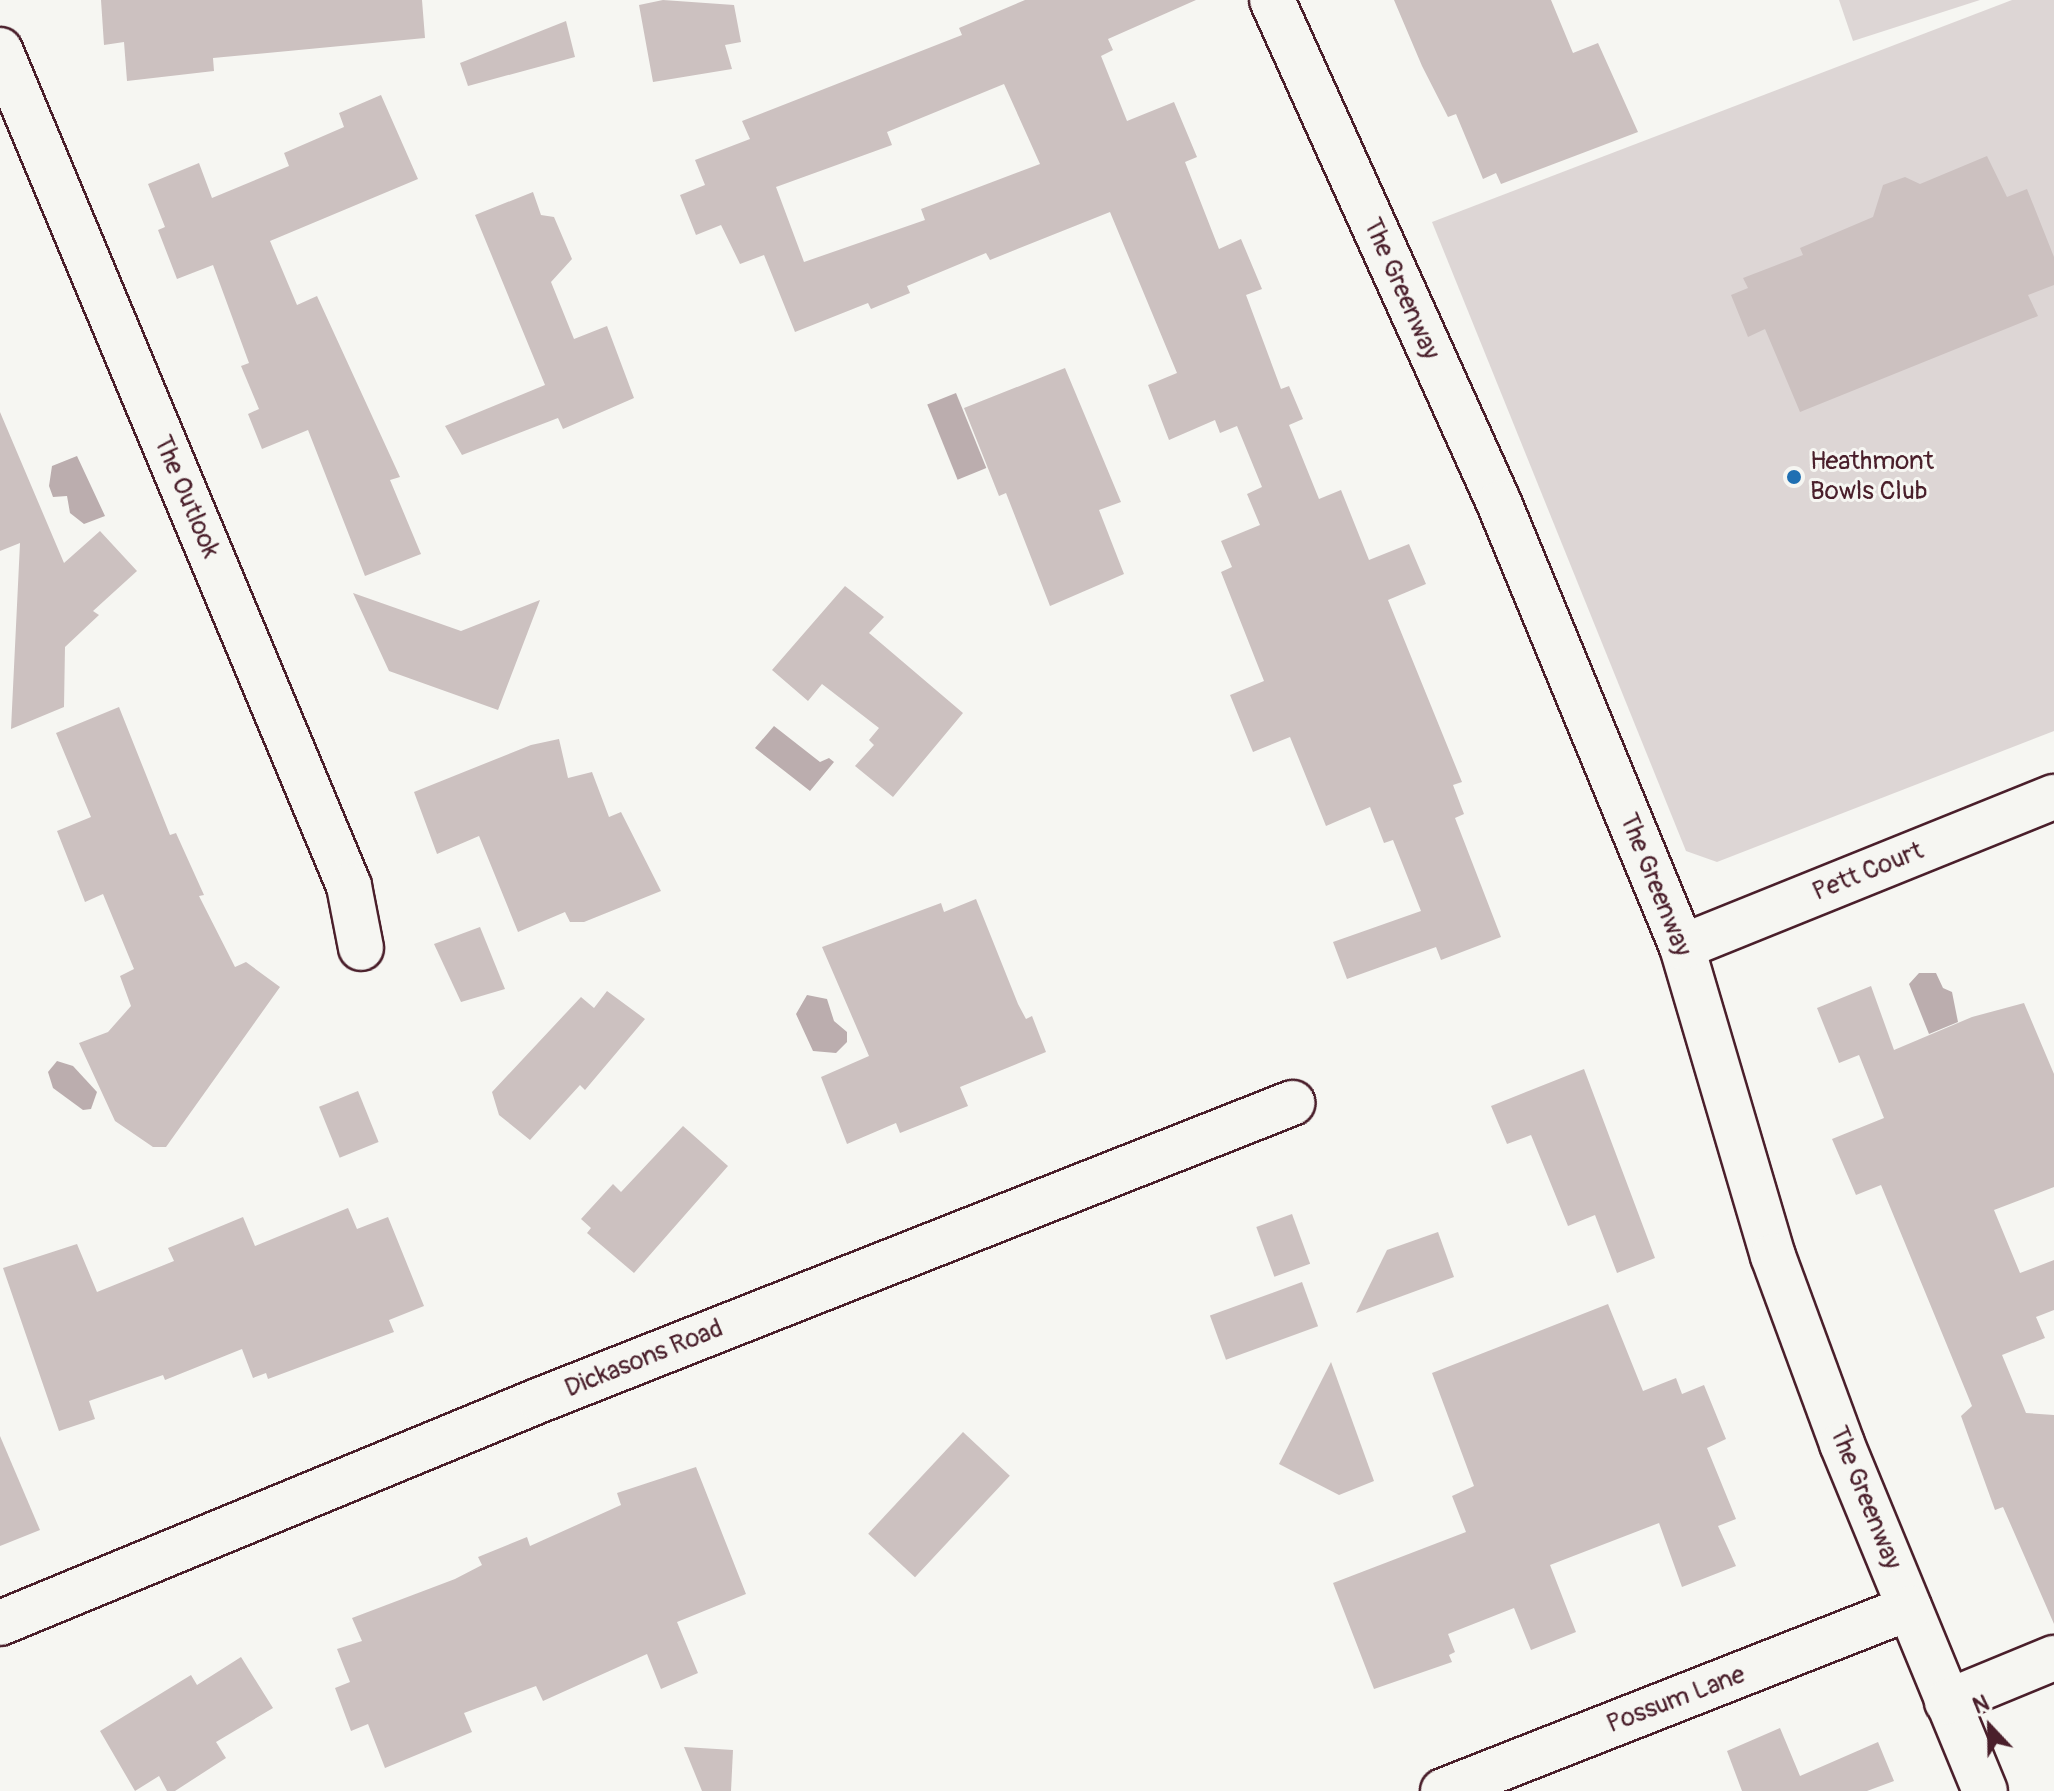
<!DOCTYPE html>
<html>
<head>
<meta charset="utf-8">
<style>
  body { margin:0 }
  #map { position:relative; width:2054px; height:1791px; overflow:hidden; background:#f6f6f2; font-family:Pangolin,sans-serif }
  div>[style] { position:absolute }
  [style*='--x'] { left:calc(var(--x)*1px); top:calc(var(--y)*1px); width:calc(var(--w)*1px); rotate:calc(var(--a)*1deg) }
  .green>* { inset:0; background:#ddd6d5 }
  .water>* { inset:0; background:#bbadae; transform-origin:0 0 }
  .building>* { inset:0; background:#ccc1c0; transform-origin:0 0 }
  .roads { filter:drop-shadow(2px 0 #4a1f2b) drop-shadow(-2px 0 #4a1f2b) drop-shadow(0 2px #4a1f2b) drop-shadow(0 -2px #4a1f2b) }
  .minor>* { height:44px; margin:-22px; padding:0 22px; transform-origin:22px; border-radius:22px; background:#f6f6f2 }
  .dots>* { width:22px; height:22px; translate:-50% -50%; box-sizing:border-box; border:4px solid #f6f6f2; border-radius:50% }
  span { translate:-50% -50%; white-space:nowrap; text-align:center; line-height:1.15; -webkit-text-stroke:6px #f6f6f2; paint-order:stroke }
  .street-label { font-size:26px; color:#4a1f2b }
  .poi-label { font-size:26px; color:#4a1f2b }
  .left { translate:0 -50%; text-align:left }
  .north { position:absolute; left:1950px; top:1687px; width:80px; height:80px; -webkit-text-stroke:6px #f6f6f2; paint-order:stroke; rotate:338deg; font-size:22px; font-weight:700; line-height:32px; text-align:center; color:#4a1f2b }
  .north::after { content:''; display:block; margin:auto; width:28px; height:36px; background:#4a1f2b; clip-path:polygon(50% 0,100% 100%,50% 72%,0 100%) }
</style>
</head>
<body>
<div id="map">
  <div class="green">
    <div style="clip-path:polygon(1839px 0,1980px 0,1853px 41px)"></div>
    <div style="clip-path:polygon(2012px 0,2054px 0,2054px 731px,1717px 862px,1686px 851px,1432px 222px)"></div>
  </div>
  <div class="water">
    <div style="left:956px;top:393px;width:81px;height:31px;rotate:68deg"></div>
    <div style="clip-path:polygon(77px 456px,105px 516px,84px 524px,70px 513px,67px 496px,53px 497px,49px 486px,52px 466px)"></div>
    <div style="clip-path:polygon(774px 726px,820px 762px,829px 758px,834px 762px,810px 791px,755px 748px)"></div>
    <div style="clip-path:polygon(1919px 973px,1936px 973px,1943px 988px,1952px 992px,1958px 1022px,1929px 1034px,1909px 984px)"></div>
    <div style="clip-path:polygon(807px 995px,827px 999px,834px 1021px,847px 1032px,847px 1042px,836px 1053px,813px 1051px,796px 1014px)"></div>
    <div style="clip-path:polygon(57px 1061px,73px 1066px,97px 1092px,91px 1109px,83px 1110px,53px 1088px,48px 1072px)"></div>
  </div>
  <div class="building">
    <div style="clip-path:polygon(101px 0,422px 0,425px 38px,213px 58px,214px 71px,127px 81px,124px 42px,104px 45px)"></div>
    <div style="clip-path:polygon(663px 0,734px 5px,741px 42px,725px 45px,732px 69px,653px 82px,639px 5px)"></div>
    <div style="clip-path:polygon(evenodd,1025px 0,1196px 0,1108px 39px,1113px 50px,1101px 56px,1127px 121px,1174px 102px,1197px 157px,1185px 162px,1219px 249px,1241px 239px,1262px 289px,1246px 295px,1281px 389px,1289px 386px,1303px 419px,1289px 425px,1319px 499px,1341px 490px,1369px 560px,1409px 544px,1426px 584px,1388px 600px,1462px 782px,1453px 785px,1464px 814px,1455px 818px,1501px 937px,1441px 960px,1436px 947px,1347px 979px,1333px 942px,1421px 911px,1393px 840px,1384px 843px,1370px 807px,1326px 826px,1290px 737px,1253px 752px,1230px 695px,1264px 681px,1221px 572px,1232px 567px,1221px 541px,1260px 525px,1247px 494px,1262px 487px,1237px 426px,1220px 433px,1215px 420px,1169px 440px,1148px 385px,1177px 373px,1110px 212px,990px 260px,986px 253px,907px 286px,910px 293px,871px 309px,868px 303px,795px 332px,764px 255px,740px 264px,721px 225px,696px 235px,680px 195px,705px 185px,695px 160px,750px 139px,742px 121px,962px 35px,959px 28px,1025px 0,1004px 84px,1040px 164px,921px 209px,925px 220px,804px 262px,776px 187px,892px 145px,887px 132px,1004px 84px)"></div>
    <div style="clip-path:polygon(1394px 0,1551px 0,1573px 53px,1598px 43px,1638px 132px,1501px 184px,1496px 173px,1483px 179px,1456px 114px,1448px 117px,1422px 66px)"></div>
    <div style="clip-path:polygon(566px 21px,575px 57px,468px 86px,460px 63px)"></div>
    <div style="clip-path:polygon(381px 95px,418px 179px,270px 241px,297px 305px,317px 296px,400px 477px,390px 480px,421px 554px,365px 576px,308px 430px,262px 449px,248px 414px,259px 409px,241px 366px,249px 363px,213px 265px,177px 279px,158px 230px,165px 227px,148px 184px,199px 163px,212px 198px,289px 166px,284px 153px,344px 127px,339px 113px)"></div>
    <div style="clip-path:polygon(1987px 156px,2007px 197px,2027px 189px,2054px 257px,2054px 285px,2028px 295px,2038px 316px,1800px 412px,1765px 329px,1748px 337px,1731px 295px,1748px 288px,1743px 278px,1803px 255px,1800px 248px,1873px 217px,1883px 185px,1905px 177px,1920px 184px)"></div>
    <div style="clip-path:polygon(533px 192px,541px 215px,554px 217px,572px 259px,551px 282px,574px 339px,607px 326px,634px 398px,563px 429px,558px 418px,462px 455px,445px 426px,545px 385px,475px 215px)"></div>
    <div style="clip-path:polygon(1065px 368px,1121px 502px,1099px 510px,1124px 574px,1050px 606px,1006px 493px,999px 496px,964px 408px)"></div>
    <div style="clip-path:polygon(0 412px,64px 563px,100px 531px,137px 571px,93px 611px,99px 615px,65px 647px,64px 707px,11px 729px,20px 543px,0 551px)"></div>
    <div style="clip-path:polygon(845px 586px,884px 617px,869px 633px,963px 713px,893px 797px,855px 766px,874px 745px,869px 740px,879px 728px,822px 684px,808px 701px,772px 670px)"></div>
    <div style="clip-path:polygon(353px 593px,461px 631px,540px 600px,498px 710px,389px 671px)"></div>
    <div style="clip-path:polygon(119px 707px,170px 835px,176px 833px,204px 895px,199px 896px,235px 967px,246px 962px,280px 987px,166px 1147px,153px 1147px,115px 1121px,79px 1043px,108px 1032px,131px 1006px,120px 976px,134px 969px,103px 894px,85px 902px,57px 831px,91px 817px,56px 733px)"></div>
    <div style="clip-path:polygon(559px 739px,568px 778px,592px 772px,609px 817px,621px 812px,661px 891px,584px 922px,570px 922px,565px 912px,518px 932px,479px 836px,437px 854px,414px 792px,531px 745px)"></div>
    <div style="clip-path:polygon(976px 899px,1018px 1004px,1026px 1019px,1032px 1016px,1046px 1052px,960px 1087px,968px 1106px,900px 1133px,896px 1123px,847px 1144px,821px 1077px,869px 1056px,822px 947px,941px 903px,944px 912px)"></div>
    <div style="clip-path:polygon(480px 927px,505px 989px,461px 1002px,434px 944px)"></div>
    <div style="clip-path:polygon(1871px 986px,1894px 1050px,1972px 1017px,2024px 1003px,2054px 1074px,2054px 1187px,1994px 1210px,2020px 1273px,2054px 1260px,2054px 1310px,2036px 1317px,2045px 1338px,2002px 1355px,2026px 1413px,2054px 1415px,2054px 1624px,2003px 1507px,1995px 1510px,1961px 1416px,1972px 1406px,1881px 1185px,1856px 1195px,1832px 1139px,1884px 1118px,1859px 1055px,1839px 1063px,1817px 1008px)"></div>
    <div style="clip-path:polygon(607px 991px,645px 1019px,585px 1090px,580px 1085px,530px 1140px,499px 1115px,492px 1092px,581px 997px,594px 1008px)"></div>
    <div style="clip-path:polygon(1584px 1069px,1655px 1258px,1617px 1273px,1595px 1215px,1568px 1226px,1531px 1135px,1507px 1144px,1491px 1106px)"></div>
    <div style="left:358px;top:1091px;width:55px;height:42px;rotate:68deg"></div>
    <div style="clip-path:polygon(683px 1126px,728px 1166px,634px 1273px,587px 1233px,591px 1228px,581px 1219px,613px 1184px,621px 1192px)"></div>
    <div style="clip-path:polygon(348px 1208px,357px 1229px,388px 1217px,424px 1306px,389px 1320px,394px 1332px,268px 1379px,266px 1373px,253px 1378px,242px 1349px,165px 1380px,163px 1375px,89px 1401px,95px 1419px,59px 1431px,3px 1268px,77px 1244px,97px 1292px,174px 1261px,168px 1248px,243px 1217px,255px 1246px)"></div>
    <div style="left:1292px;top:1214px;width:53px;height:38px;rotate:70deg"></div>
    <div style="clip-path:polygon(1438px 1232px,1454px 1277px,1356px 1313px,1387px 1250px)"></div>
    <div style="left:1302px;top:1282px;width:47px;height:98px;rotate:70deg"></div>
    <div style="clip-path:polygon(1608px 1304px,1643px 1391px,1676px 1378px,1682px 1394px,1704px 1385px,1726px 1439px,1707px 1448px,1736px 1519px,1718px 1526px,1736px 1566px,1682px 1587px,1659px 1523px,1550px 1565px,1576px 1632px,1531px 1650px,1514px 1608px,1448px 1634px,1455px 1652px,1449px 1655px,1452px 1662px,1374px 1689px,1333px 1583px,1466px 1532px,1452px 1496px,1474px 1486px,1432px 1373px)"></div>
    <div style="clip-path:polygon(1331px 1362px,1374px 1481px,1339px 1495px,1279px 1464px)"></div>
    <div style="left:963px;top:1432px;width:64px;height:139px;rotate:43deg"></div>
    <div style="clip-path:polygon(0 1436px,40px 1530px,0 1546px)"></div>
    <div style="clip-path:polygon(696px 1467px,746px 1594px,677px 1622px,698px 1673px,661px 1689px,647px 1654px,543px 1701px,536px 1686px,464px 1713px,472px 1732px,385px 1768px,368px 1724px,351px 1731px,335px 1688px,350px 1682px,337px 1649px,362px 1641px,352px 1618px,455px 1579px,482px 1565px,478px 1557px,527px 1537px,530px 1546px,621px 1505px,617px 1493px)"></div>
    <div style="clip-path:polygon(241px 1657px,273px 1708px,216px 1742px,226px 1758px,175px 1791px,167px 1791px,159px 1776px,135px 1791px,100px 1731px,191px 1675px,197px 1685px)"></div>
    <div style="clip-path:polygon(1780px 1728px,1800px 1776px,1878px 1742px,1894px 1781px,1867px 1791px,1742px 1791px,1727px 1751px)"></div>
    <div style="clip-path:polygon(684px 1747px,733px 1750px,731px 1791px,702px 1791px)"></div>
  </div>
  <div class="roads">
    <div class="minor">
      <div style="--x:1272;--y:0;--w:552;--a:65.71"></div>
      <div style="--x:1499;--y:503;--w:480;--a:67.6"></div>
      <div style="--x:1682;--y:947;--w:322;--a:73.6"></div>
      <div style="--x:1773;--y:1256;--w:200;--a:69.8"></div>
      <div style="--x:1842;--y:1444;--w:375;--a:67.6"></div>
      <div style="--x:0;--y:50;--w:906;--a:67.34"></div>
      <div style="--x:349;--y:886;--w:63;--a:79"></div>
      <div style="--x:1682;--y:947;--w:401;--a:-22"></div>
      <div style="--x:0;--y:1623;--w:584;--a:-22.44"></div>
      <div style="--x:540;--y:1400;--w:809;--a:-21.55"></div>
      <div style="--x:1947;--y:1702;--w:116;--a:-22.4"></div>
      <div style="--x:1443;--y:1791;--w:501;--a:-21.44"></div>
    </div>
  </div>
  <div class="dots">
    <div style="left:1794px;top:477px;background:#1f6fb2"></div>
  </div>
  <div class="street-label">
    <span style="left:1401px;top:289px;rotate:66deg">The Greenway</span>
    <span style="left:186px;top:497px;rotate:67deg">The Outlook</span>
    <span style="left:1868px;top:872px;rotate:-22deg">Pett Court</span>
    <span style="left:1655px;top:885px;rotate:68deg">The Greenway</span>
    <span style="left:644px;top:1359px;rotate:-22deg">Dickasons Road</span>
    <span style="left:1865px;top:1498px;rotate:68deg">The Greenway</span>
    <span style="left:1676px;top:1700px;rotate:-21deg">Possum Lane</span>
  </div>
  <div class="poi-label">
    <span class="left" style="left:1810px;top:477px">Heathmont<br>Bowls Club</span>
  </div>
  <div class="north">N</div>
</div>
</body>
</html>
